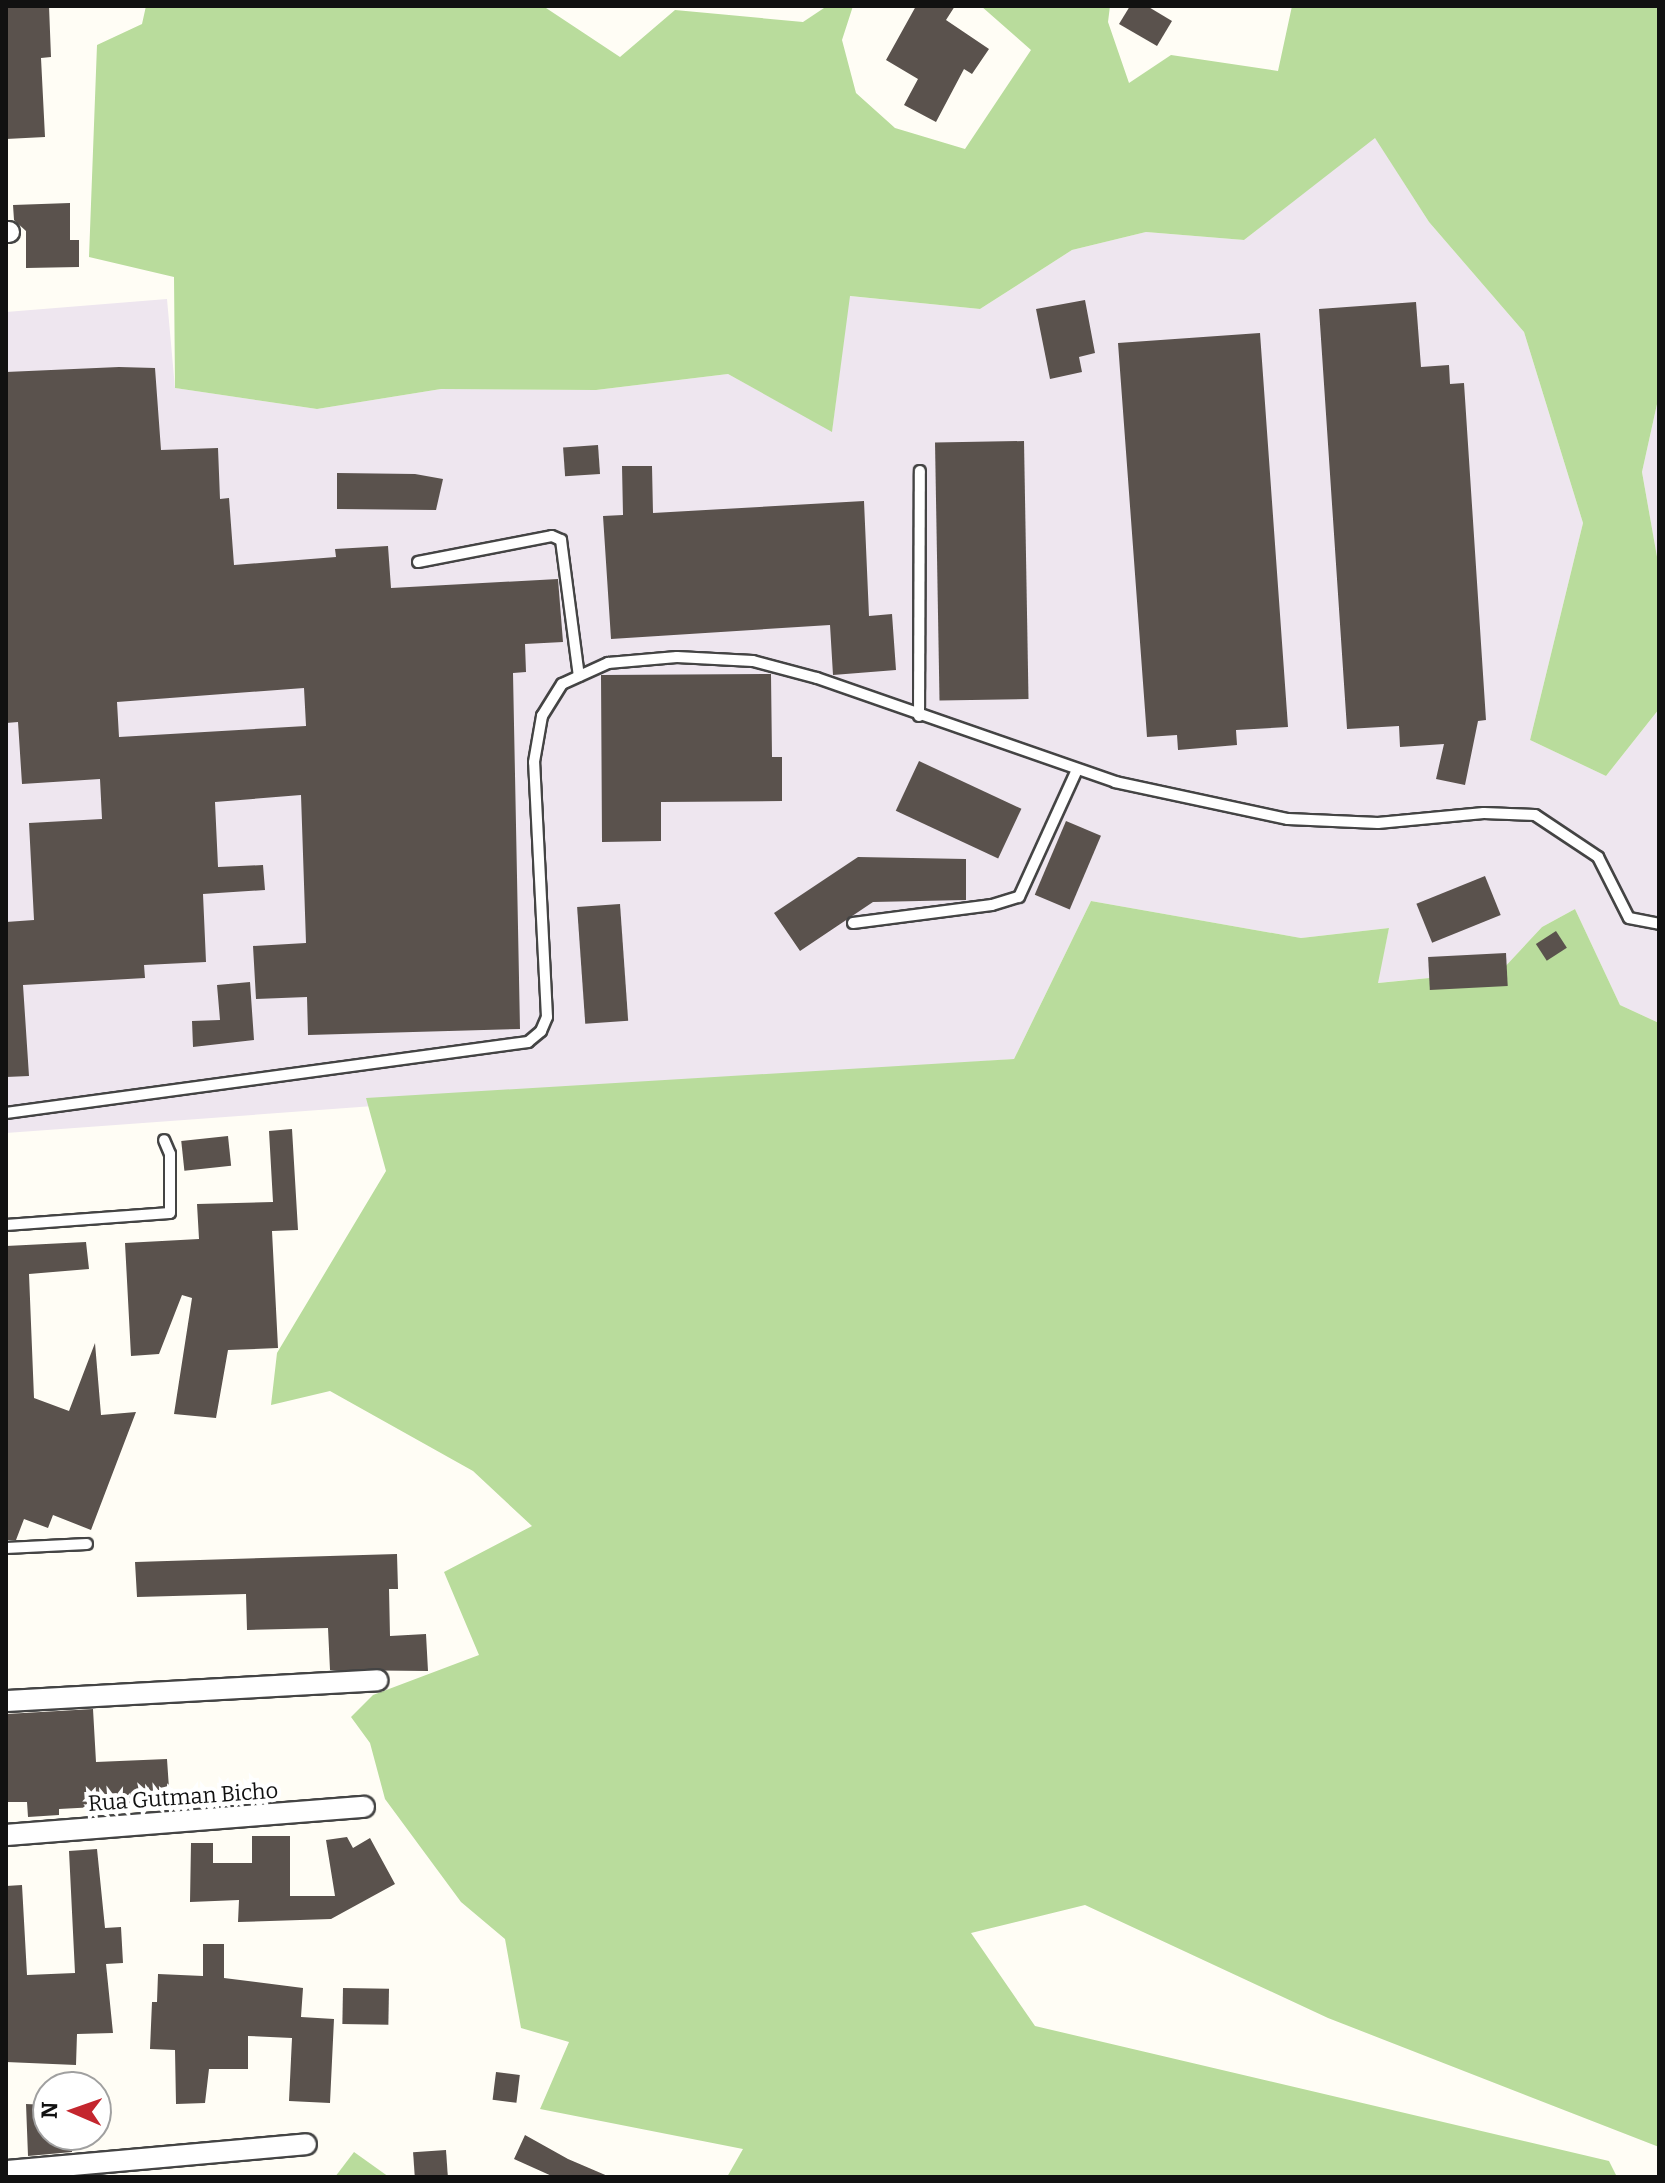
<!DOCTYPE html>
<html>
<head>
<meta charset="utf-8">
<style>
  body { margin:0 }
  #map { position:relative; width:1665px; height:2183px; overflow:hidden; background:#fffdf5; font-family:Bitter,serif }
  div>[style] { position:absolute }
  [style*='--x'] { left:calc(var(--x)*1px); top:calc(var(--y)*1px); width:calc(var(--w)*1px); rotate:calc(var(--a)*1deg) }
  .industrial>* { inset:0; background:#eee6ef }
  .forest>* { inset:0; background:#b9dc9c }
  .building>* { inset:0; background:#5a524d; transform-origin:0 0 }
  .roads { filter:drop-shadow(2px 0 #444) drop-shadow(-2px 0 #444) drop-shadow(0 2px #444) drop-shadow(0 -2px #444) }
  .service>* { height:10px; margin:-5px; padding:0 5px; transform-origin:5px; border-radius:5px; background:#fff }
  .minor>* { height:20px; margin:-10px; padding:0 10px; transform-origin:10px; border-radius:10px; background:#fff }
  span { translate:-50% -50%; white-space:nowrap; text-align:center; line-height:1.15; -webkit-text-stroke:8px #fff; paint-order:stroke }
  .street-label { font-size:22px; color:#111 }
  .frame { position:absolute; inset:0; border:8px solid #111; pointer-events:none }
  .north { position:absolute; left:32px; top:2071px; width:80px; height:80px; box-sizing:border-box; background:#fff; border:2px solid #a0a0a0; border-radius:50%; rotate:272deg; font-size:22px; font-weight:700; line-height:32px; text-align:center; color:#111 }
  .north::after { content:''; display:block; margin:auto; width:28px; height:36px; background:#c4262e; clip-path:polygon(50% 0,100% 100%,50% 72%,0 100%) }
</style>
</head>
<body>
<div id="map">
  <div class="industrial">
    <div style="clip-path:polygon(1375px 137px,1429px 222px,1524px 332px,1583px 523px,1530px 740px,1606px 776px,1659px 709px,1659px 1023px,1620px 1005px,1575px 909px,1542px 927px,1501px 971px,1377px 983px,1389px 928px,1301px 938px,1091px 901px,1014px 1059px,6px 1133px,6px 312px,167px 299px,175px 388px,317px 409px,441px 389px,596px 390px,728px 374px,832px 431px,849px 296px,980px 309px,1072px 250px,1146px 232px,1244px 240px)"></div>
    <div style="clip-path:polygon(1659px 395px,1659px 568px,1642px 472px)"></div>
  </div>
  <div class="forest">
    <div style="clip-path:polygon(146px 6px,543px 6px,620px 57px,675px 10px,803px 22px,827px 6px,853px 6px,842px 40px,856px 93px,895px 128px,965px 149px,1031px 50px,981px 6px,1110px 6px,1108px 22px,1129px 83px,1171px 55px,1278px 71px,1292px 6px,1659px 6px,1659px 395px,1642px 472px,1659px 568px,1659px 709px,1606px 776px,1530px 740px,1583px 523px,1524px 332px,1429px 222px,1375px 138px,1244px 240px,1146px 232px,1072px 250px,980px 309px,850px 296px,832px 432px,728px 374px,596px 390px,441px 389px,317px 409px,175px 388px,174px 277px,89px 257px,97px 45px,142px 24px)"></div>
    <div style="clip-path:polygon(1091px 901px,1301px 938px,1389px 928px,1378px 983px,1501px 971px,1542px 927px,1575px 909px,1620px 1005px,1659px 1023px,1659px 2147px,1328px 2018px,1085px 1905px,971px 1933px,1035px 2026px,1609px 2161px,1617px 2177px,727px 2177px,743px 2149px,540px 2109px,569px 2042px,521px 2028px,505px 1939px,461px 1902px,385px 1799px,370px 1743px,351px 1717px,373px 1695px,479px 1655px,444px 1572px,532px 1526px,473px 1471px,330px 1391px,271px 1405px,277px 1353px,386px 1171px,366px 1098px,1014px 1059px)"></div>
    <div style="clip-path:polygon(354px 2152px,389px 2177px,335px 2177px)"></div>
  </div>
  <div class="building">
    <div style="clip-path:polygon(6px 6px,49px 6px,51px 57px,41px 58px,45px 137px,6px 139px)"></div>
    <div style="clip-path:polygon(916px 6px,955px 6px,946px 20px,989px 49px,972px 74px,964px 69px,936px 122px,904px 105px,918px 79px,886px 60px)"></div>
    <div style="clip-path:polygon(1130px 6px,1147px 6px,1172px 21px,1157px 46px,1119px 24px)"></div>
    <div style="clip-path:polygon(70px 203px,70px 240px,79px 240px,79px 267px,26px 268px,26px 231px,14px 220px,13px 205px)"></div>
    <div style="clip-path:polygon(1085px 300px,1095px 353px,1079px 357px,1082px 372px,1050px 379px,1036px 309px)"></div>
    <div style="clip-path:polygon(1416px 302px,1421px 367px,1449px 365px,1450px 384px,1464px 383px,1486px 720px,1478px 721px,1465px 785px,1436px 779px,1444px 744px,1400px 747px,1399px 726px,1347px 729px,1319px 309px)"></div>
    <div style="clip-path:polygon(1260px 333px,1288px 727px,1236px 730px,1237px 745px,1178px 750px,1177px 735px,1147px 737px,1118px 343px)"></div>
    <div style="clip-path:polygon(evenodd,119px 367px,155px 368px,161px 450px,218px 448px,220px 499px,229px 498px,234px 565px,336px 557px,335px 549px,388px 546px,391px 588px,558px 579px,563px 642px,525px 644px,526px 672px,513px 673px,520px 1029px,308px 1035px,307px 997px,256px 999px,253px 946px,306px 943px,301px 795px,215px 802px,218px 867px,263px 865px,265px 890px,203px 894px,206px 962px,144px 965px,145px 978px,23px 985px,29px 1076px,6px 1077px,6px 922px,34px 920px,29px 823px,102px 819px,100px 779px,22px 784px,18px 722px,6px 723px,6px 372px,119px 367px,304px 688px,306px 726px,119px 737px,117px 702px,304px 688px)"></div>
    <div style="left:1024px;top:441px;width:258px;height:89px;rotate:89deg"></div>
    <div style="left:598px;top:445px;width:29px;height:35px;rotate:86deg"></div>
    <div style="clip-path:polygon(622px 466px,652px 466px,653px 513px,864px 501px,869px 616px,892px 614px,896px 670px,833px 675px,830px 625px,611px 639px,603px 516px,623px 515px)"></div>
    <div style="clip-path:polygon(337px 473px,415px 474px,443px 479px,436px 510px,337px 509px)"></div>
    <div style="clip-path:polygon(771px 674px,772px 757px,782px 757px,782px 801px,661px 802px,661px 841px,602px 842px,601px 675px)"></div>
    <div style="left:919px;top:761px;width:113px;height:55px;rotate:25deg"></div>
    <div style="left:1066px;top:821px;width:38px;height:80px;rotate:23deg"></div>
    <div style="clip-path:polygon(858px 857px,966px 859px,966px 900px,873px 902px,800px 951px,774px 913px)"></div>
    <div style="left:1485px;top:876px;width:42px;height:74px;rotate:68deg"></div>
    <div style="left:620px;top:904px;width:117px;height:43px;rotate:86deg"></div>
    <div style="left:1556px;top:931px;width:20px;height:24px;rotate:57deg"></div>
    <div style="left:1506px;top:953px;width:33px;height:78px;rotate:87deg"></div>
    <div style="clip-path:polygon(250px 982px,254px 1040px,193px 1047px,192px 1021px,220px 1020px,217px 985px)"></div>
    <div style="clip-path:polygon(292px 1129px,298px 1230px,272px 1231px,278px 1348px,228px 1350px,216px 1418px,174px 1414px,192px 1298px,182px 1295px,159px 1354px,131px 1356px,125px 1243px,199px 1239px,197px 1204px,273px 1202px,269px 1131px)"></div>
    <div style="left:228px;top:1136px;width:30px;height:47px;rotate:84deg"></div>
    <div style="clip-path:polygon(86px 1242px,89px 1269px,29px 1274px,34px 1398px,69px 1411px,95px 1343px,101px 1415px,136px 1412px,91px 1530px,53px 1515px,48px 1528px,24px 1519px,16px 1540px,6px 1540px,6px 1246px)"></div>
    <div style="clip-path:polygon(397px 1554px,398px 1589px,389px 1589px,390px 1636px,426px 1634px,428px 1671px,330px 1670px,328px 1628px,247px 1630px,246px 1594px,137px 1597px,135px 1562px)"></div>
    <div style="clip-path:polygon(93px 1709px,96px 1762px,167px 1759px,170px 1803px,59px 1809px,59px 1815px,28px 1817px,27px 1802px,6px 1802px,6px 1714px)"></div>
    <div style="clip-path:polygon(252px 1836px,290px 1836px,290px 1896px,335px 1896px,326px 1840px,347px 1837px,353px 1848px,370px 1838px,395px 1884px,331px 1919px,238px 1922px,239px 1900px,190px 1902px,191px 1843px,213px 1843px,213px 1863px,252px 1863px)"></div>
    <div style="clip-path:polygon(97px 1849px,105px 1928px,121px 1927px,123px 1963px,106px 1964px,113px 2033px,77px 2034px,76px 2065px,6px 2062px,6px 1886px,22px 1885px,27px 1975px,75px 1973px,69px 1851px)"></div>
    <div style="clip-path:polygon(203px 1944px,224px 1944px,224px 1978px,303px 1988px,301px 2017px,334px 2019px,330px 2103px,289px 2101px,292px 2038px,248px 2036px,248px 2069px,209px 2069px,205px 2103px,176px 2104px,175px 2050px,150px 2049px,152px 2002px,157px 2002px,158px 1974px,203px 1976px)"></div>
    <div style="left:343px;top:1988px;width:46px;height:36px;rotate:1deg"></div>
    <div style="left:496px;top:2072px;width:24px;height:28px;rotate:7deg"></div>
    <div style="clip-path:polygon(26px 2104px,48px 2105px,48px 2135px,73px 2135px,72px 2152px,28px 2156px)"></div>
    <div style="clip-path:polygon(525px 2135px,568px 2159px,610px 2177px,554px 2177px,514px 2159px)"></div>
    <div style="left:446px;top:2150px;width:27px;height:33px;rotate:86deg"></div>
  </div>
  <div class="roads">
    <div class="service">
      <div style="--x:418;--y:562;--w:136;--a:-11"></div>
      <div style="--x:552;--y:536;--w:10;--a:24"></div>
      <div style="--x:561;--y:540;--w:137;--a:82.5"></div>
      <div style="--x:919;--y:716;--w:245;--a:-89.8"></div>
      <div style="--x:853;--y:923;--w:140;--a:-7.4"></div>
      <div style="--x:992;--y:905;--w:28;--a:-17"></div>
      <div style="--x:1019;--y:897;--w:140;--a:-65.5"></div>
      <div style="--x:6;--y:1113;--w:527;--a:-7.75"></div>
      <div style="--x:528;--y:1042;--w:17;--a:-40"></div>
      <div style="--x:541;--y:1031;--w:15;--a:-67"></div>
      <div style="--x:547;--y:1017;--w:255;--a:-92.9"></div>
      <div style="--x:534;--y:762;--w:47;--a:-80.1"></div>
      <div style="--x:542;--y:716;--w:38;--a:-58"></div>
      <div style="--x:562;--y:684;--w:51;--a:-24.5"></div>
      <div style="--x:608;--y:663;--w:69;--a:-5"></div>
      <div style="--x:677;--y:657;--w:76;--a:3"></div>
      <div style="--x:753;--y:661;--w:66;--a:14.9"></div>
      <div style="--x:817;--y:678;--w:316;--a:19.2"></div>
      <div style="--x:1115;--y:782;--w:177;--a:12.1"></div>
      <div style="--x:1288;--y:819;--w:90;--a:2.5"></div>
      <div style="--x:1378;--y:823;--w:106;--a:-5.4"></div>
      <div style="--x:1484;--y:813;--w:51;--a:2.2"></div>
      <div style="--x:1535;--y:815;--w:76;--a:33.7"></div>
      <div style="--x:1598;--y:857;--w:68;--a:63.1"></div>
      <div style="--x:1629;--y:918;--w:31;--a:11"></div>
      <div style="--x:6;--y:1225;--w:164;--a:-4.2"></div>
      <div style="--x:170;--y:1213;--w:59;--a:-90"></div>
      <div style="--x:170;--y:1154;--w:15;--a:-113"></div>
      <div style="--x:6;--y:1548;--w:81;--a:-2.8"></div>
    </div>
    <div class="minor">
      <div style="--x:6;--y:232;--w:3;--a:0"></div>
      <div style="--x:6;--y:1701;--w:372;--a:-3.2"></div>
      <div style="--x:6;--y:1835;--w:359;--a:-4.5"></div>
      <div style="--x:6;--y:2171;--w:301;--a:-5.1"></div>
    </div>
  </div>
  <div class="street-label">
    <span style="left:183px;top:1797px;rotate:-4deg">Rua Gutman Bicho</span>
  </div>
  <div class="frame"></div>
  <div class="north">N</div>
</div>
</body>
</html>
